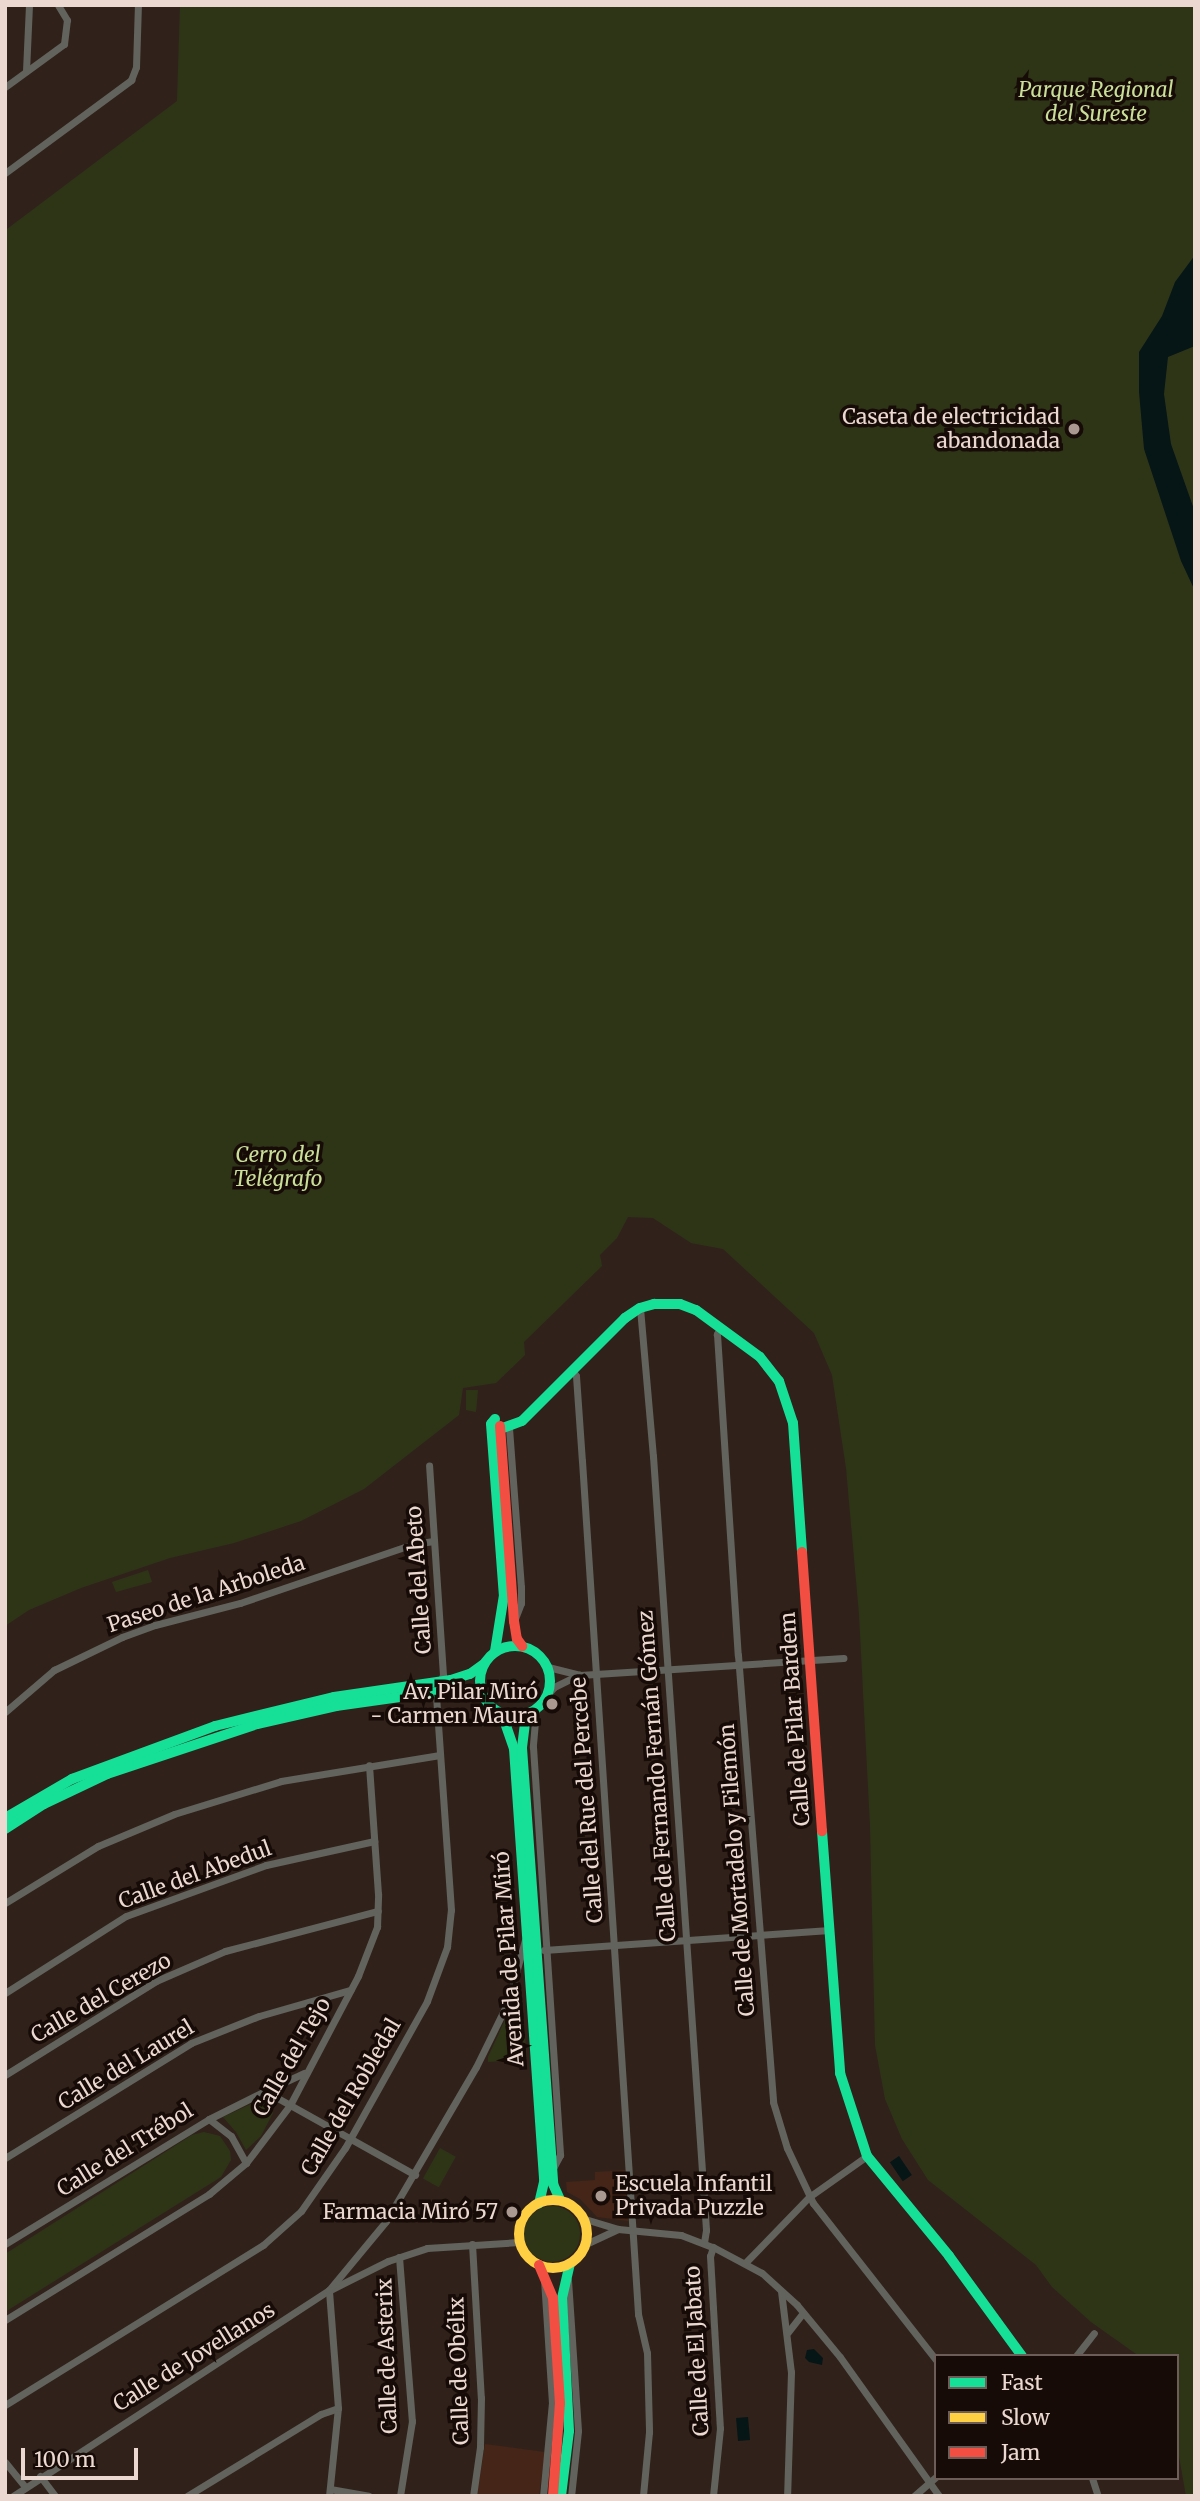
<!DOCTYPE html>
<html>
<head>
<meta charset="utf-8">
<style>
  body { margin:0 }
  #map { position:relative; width:1200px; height:2501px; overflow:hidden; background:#30221a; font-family:Merriweather,serif }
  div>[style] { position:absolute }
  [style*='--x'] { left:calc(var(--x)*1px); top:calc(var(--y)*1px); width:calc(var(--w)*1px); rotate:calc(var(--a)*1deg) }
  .built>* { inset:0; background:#442517 }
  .green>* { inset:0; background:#2e3517; transform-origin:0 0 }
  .round { border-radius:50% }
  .water>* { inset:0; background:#061617; transform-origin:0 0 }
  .street>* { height:7px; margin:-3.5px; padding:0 3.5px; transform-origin:3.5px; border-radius:3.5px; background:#62635d }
  .fast>* { height:10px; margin:-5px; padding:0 5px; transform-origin:5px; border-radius:5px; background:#16e098 }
  .fast>.ring { margin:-5px; padding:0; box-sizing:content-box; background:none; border:10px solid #16e098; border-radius:50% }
  .slow>* { height:10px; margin:-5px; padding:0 5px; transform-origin:5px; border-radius:5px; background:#ffcf43 }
  .slow>.ring { margin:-5px; padding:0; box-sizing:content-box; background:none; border:10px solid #ffcf43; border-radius:50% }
  .jam>* { height:10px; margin:-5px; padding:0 5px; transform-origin:5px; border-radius:5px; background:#f24e42 }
  .dots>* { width:19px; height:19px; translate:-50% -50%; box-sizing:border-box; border:4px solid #170b07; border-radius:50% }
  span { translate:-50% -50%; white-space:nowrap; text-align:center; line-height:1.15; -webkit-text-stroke:7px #170b07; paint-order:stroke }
  .park-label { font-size:21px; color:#c9df98; font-style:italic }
  .poi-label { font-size:21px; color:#ebd9d1 }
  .right { translate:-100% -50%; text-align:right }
  .left { translate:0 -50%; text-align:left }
  .street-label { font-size:21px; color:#ebd9d1 }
  .frame { position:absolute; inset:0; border:7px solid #ebd9d1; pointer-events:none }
  .legend { position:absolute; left:934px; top:2354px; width:245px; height:126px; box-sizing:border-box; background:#170b07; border:2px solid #6c5d58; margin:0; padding:9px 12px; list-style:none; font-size:21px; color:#ebd9d1 }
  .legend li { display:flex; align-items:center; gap:14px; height:35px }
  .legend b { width:35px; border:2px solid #6c5d58 }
  .scale { position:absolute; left:21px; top:2448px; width:117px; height:32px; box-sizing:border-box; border:4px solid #ebd9d1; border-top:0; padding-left:9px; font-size:21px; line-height:24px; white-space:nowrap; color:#ebd9d1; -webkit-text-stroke:5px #170b07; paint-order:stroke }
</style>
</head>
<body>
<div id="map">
  <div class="built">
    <div style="clip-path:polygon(625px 2170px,628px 2221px,597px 2217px,580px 2199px,567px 2192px,566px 2182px,595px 2180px,595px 2172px)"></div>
    <div style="clip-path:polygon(485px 2444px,545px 2452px,539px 2496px,477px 2496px)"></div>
  </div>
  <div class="green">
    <div style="clip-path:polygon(180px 5px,1195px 5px,1195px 2496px,1186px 2496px,1177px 2445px,1177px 2356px,1139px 2356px,1091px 2322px,1052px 2287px,1036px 2265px,928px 2180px,902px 2139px,885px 2099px,875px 2045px,870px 1825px,859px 1614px,846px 1468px,832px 1375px,814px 1333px,723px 1249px,691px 1243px,653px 1218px,628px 1217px,617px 1238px,600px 1255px,602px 1266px,524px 1342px,525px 1355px,496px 1383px,463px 1388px,459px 1415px,364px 1489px,301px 1521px,234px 1543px,170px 1558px,81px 1588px,29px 1610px,5px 1626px,7px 229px,177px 101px)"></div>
    <div style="clip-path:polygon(466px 1390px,478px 1390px,476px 1412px,466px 1410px)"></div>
    <div style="clip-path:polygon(148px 1570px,152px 1582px,116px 1592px,112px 1582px)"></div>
    <div style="clip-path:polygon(521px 1985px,527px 2059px,488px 2062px,488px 2057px)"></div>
    <div style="clip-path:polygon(260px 2100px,269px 2103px,273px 2113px,261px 2136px,246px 2150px,236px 2132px,223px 2117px)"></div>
    <div style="clip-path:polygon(204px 2132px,220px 2136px,230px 2151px,231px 2160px,221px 2177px,5px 2312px,5px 2254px,192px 2135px)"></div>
    <div style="left:440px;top:2148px;width:18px;height:35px;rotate:29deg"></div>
    <div class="round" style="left:524px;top:2206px;width:56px;height:56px"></div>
  </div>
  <div class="water">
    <div style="clip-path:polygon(1195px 255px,1195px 346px,1168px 357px,1164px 394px,1171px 444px,1195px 512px,1195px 591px,1181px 561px,1144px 449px,1139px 392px,1139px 352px,1162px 316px,1175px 282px)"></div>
    <div style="left:899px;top:2156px;width:23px;height:11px;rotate:56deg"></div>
    <div style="clip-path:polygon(814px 2349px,823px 2358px,822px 2365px,809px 2362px,805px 2358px,807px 2350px)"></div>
    <div style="left:748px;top:2417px;width:23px;height:12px;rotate:85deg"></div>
  </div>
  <div class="street">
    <div style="--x:26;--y:71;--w:66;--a:-87.4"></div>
    <div style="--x:5;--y:87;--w:73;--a:-36.1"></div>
    <div style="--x:64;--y:44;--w:24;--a:-83"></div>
    <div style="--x:67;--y:20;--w:17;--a:-121"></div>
    <div style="--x:5;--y:173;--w:157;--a:-36.4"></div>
    <div style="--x:131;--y:80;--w:14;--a:-69"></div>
    <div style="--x:136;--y:67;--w:62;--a:-88.2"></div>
    <div style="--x:640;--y:1308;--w:149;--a:85"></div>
    <div style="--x:653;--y:1456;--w:776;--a:86.08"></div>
    <div style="--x:706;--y:2230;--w:13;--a:99"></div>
    <div style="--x:720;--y:1328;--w:7;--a:117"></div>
    <div style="--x:717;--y:1334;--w:322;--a:86.3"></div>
    <div style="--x:738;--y:1655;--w:448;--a:85.5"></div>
    <div style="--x:773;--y:2102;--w:48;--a:73.1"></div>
    <div style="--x:787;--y:2148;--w:61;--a:64.7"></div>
    <div style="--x:813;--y:2203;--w:199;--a:51.9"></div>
    <div style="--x:572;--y:1370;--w:7;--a:56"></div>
    <div style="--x:576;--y:1376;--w:85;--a:86"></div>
    <div style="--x:582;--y:1461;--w:855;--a:86.24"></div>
    <div style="--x:638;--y:2314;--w:40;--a:77"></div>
    <div style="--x:647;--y:2353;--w:79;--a:88.5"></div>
    <div style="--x:649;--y:2432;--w:64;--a:95.4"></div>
    <div style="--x:509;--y:1428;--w:159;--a:85.7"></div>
    <div style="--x:521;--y:1587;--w:16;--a:90"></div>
    <div style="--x:521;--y:1603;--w:19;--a:111"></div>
    <div style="--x:548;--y:1667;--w:33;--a:14"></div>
    <div style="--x:580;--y:1675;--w:264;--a:-3.7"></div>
    <div style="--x:548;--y:1694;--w:9;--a:-49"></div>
    <div style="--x:554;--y:1687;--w:28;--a:-26"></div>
    <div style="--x:536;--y:1710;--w:37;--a:95"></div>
    <div style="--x:533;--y:1747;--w:409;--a:86.2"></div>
    <div style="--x:560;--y:2155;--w:17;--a:118"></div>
    <div style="--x:5;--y:1712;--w:65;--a:-40.6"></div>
    <div style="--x:54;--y:1670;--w:76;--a:-25.9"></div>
    <div style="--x:122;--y:1637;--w:35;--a:-20"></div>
    <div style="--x:155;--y:1625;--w:88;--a:-14.5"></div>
    <div style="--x:240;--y:1603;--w:183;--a:-18.8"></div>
    <div style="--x:413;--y:1544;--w:21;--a:-8"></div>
    <div style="--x:5;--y:1903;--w:109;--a:-31.5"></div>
    <div style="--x:98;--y:1846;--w:82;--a:-22.8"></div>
    <div style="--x:174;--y:1814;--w:112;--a:-17.1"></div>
    <div style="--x:281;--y:1781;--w:161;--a:-9.3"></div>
    <div style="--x:544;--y:1950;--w:286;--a:-4"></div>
    <div style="--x:5;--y:1993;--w:143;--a:-32.5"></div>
    <div style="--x:126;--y:1916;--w:149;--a:-20"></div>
    <div style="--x:266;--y:1865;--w:111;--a:-12.5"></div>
    <div style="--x:5;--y:2075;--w:178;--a:-31.9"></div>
    <div style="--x:156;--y:1981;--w:75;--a:-23.5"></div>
    <div style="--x:225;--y:1951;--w:158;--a:-14.7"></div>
    <div style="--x:265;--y:2091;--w:43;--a:-24.8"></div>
    <div style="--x:209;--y:2119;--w:28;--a:38"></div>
    <div style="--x:231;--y:2136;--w:31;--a:61"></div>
    <div style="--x:5;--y:2158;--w:219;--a:-31.7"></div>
    <div style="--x:191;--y:2043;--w:73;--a:-21.7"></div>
    <div style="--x:259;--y:2016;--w:95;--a:-15.9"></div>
    <div style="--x:585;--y:2219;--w:34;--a:17"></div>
    <div style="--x:618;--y:2229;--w:35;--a:155"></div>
    <div style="--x:618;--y:2229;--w:63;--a:5.4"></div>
    <div style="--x:681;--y:2235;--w:34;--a:21"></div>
    <div style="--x:713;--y:2247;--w:55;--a:28"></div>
    <div style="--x:762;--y:2273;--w:47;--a:42.4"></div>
    <div style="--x:797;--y:2305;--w:67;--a:50.4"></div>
    <div style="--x:840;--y:2357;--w:171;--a:54.5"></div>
    <div style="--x:5;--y:2244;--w:239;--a:-31.5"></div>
    <div style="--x:209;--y:2119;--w:63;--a:-26.6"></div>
    <div style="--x:265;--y:2091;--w:172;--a:29.2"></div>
    <div style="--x:472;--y:2244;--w:154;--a:86.7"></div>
    <div style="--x:481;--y:2398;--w:49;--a:91.2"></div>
    <div style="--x:480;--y:2447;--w:49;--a:98.1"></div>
    <div style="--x:713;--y:2247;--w:9;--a:108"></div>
    <div style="--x:710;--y:2256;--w:172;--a:86.7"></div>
    <div style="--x:720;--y:2428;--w:68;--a:95.9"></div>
    <div style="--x:399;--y:2257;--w:165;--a:85.5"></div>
    <div style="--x:412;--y:2421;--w:76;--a:99.1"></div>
    <div style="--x:745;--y:2263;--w:92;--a:-45.9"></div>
    <div style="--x:809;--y:2197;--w:71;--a:-35.3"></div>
    <div style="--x:568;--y:2280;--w:151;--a:86.2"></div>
    <div style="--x:578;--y:2431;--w:65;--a:96.1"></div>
    <div style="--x:330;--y:2290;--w:65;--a:-26.6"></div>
    <div style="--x:388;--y:2261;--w:41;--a:-18.4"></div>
    <div style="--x:427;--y:2248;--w:92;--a:-3.7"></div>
    <div style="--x:781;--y:2291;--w:82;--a:83"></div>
    <div style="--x:791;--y:2372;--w:124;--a:91.8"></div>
    <div style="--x:5;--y:2320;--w:240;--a:-31.7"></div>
    <div style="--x:209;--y:2194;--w:48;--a:-40"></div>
    <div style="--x:246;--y:2163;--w:73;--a:-52.8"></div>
    <div style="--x:290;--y:2105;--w:146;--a:-62.2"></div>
    <div style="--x:358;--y:1976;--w:53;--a:-68.8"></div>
    <div style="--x:377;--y:1927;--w:33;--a:-88"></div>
    <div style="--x:378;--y:1894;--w:129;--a:-94"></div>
    <div style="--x:788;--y:2332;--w:24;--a:-52"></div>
    <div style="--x:1076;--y:2356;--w:29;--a:-52"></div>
    <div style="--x:5;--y:2405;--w:304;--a:-31.8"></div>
    <div style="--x:263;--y:2245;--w:51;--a:-41.8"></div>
    <div style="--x:301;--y:2211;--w:77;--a:-55.1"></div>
    <div style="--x:345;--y:2148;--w:168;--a:-60.8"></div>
    <div style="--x:427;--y:2001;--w:58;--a:-69.7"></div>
    <div style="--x:447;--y:1947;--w:37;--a:-84"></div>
    <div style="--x:451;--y:1910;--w:217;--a:-94"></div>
    <div style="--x:436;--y:1694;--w:20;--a:-70"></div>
    <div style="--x:443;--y:1675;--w:210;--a:-93.8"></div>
    <div style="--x:5;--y:2462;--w:32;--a:51"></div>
    <div style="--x:40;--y:2476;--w:25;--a:53"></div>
    <div style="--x:1092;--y:2478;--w:19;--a:72"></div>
    <div style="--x:330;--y:2489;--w:39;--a:10"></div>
    <div style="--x:13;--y:2496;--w:377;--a:-33.1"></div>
    <div style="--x:329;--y:2290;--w:89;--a:-50.4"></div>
    <div style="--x:386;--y:2221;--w:178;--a:-59.7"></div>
    <div style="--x:476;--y:2067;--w:72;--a:-63.8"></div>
    <div style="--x:508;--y:2002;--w:64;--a:-74.7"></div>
    <div style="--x:187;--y:2496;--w:157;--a:-31.5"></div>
    <div style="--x:321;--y:2414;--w:18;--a:-19"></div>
    <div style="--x:329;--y:2496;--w:88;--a:-84.2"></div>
    <div style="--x:338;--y:2408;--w:118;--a:-94.4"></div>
    <div style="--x:543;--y:2496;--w:93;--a:-84.5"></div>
    <div style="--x:552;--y:2403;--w:124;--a:-93.7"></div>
    <div style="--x:914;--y:2496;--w:29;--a:-41"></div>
  </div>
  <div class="fast">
    <div style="--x:495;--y:1419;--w:6;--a:129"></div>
    <div style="--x:491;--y:1424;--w:171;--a:85.7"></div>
    <div style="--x:504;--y:1595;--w:57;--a:99.1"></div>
    <div style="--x:500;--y:1429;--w:23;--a:-20"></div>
    <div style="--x:522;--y:1421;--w:146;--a:-45"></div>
    <div style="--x:625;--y:1318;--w:18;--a:-34"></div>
    <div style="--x:640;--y:1308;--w:15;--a:-16"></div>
    <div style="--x:654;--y:1304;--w:26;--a:0"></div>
    <div style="--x:680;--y:1304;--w:17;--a:21"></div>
    <div style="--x:696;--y:1310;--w:79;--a:36.3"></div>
    <div style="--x:760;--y:1357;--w:31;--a:52"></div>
    <div style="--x:779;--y:1381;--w:44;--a:71.6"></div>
    <div style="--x:793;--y:1423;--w:129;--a:86"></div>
    <div class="ring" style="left:480px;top:1646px;width:60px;height:60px"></div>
    <div style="--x:502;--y:1714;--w:37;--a:71"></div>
    <div style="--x:514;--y:1749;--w:434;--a:86"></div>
    <div style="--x:544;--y:2182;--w:22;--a:103"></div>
    <div style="--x:526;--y:1715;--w:33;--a:97"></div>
    <div style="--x:522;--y:1748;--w:437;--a:85.9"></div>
    <div style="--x:553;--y:2184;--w:17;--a:66"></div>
    <div style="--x:5;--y:1818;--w:78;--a:-30.2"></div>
    <div style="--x:72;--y:1779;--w:153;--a:-20.3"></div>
    <div style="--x:215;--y:1726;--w:122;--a:-13.7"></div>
    <div style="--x:334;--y:1697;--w:118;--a:-8.3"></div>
    <div style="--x:451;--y:1680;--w:20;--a:-18"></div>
    <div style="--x:470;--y:1674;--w:17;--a:-36"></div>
    <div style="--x:5;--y:1829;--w:46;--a:-32.7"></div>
    <div style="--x:44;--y:1804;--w:70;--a:-25.5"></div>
    <div style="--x:107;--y:1774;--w:158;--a:-18.4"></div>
    <div style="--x:257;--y:1724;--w:81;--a:-12.8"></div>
    <div style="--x:336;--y:1706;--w:93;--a:-8"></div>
    <div style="--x:428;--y:1693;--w:30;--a:-6"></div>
    <div style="--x:458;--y:1690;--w:26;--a:13"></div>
    <div style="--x:822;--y:1831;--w:243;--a:85.7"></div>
    <div style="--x:840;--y:2073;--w:87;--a:72"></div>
    <div style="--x:867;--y:2156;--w:129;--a:50.6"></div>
    <div style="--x:949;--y:2256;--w:124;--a:53.9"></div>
    <div style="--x:561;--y:2496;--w:65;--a:-83"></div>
    <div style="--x:569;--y:2431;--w:133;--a:-93"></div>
    <div style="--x:562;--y:2298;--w:35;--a:-77"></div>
  </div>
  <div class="slow">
    <div class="ring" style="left:519px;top:2200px;width:58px;height:58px"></div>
  </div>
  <div class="jam">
    <div style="--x:500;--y:1426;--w:196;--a:85.9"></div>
    <div style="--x:514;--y:1621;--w:18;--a:81"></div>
    <div style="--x:517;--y:1639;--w:9;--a:54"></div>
    <div style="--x:802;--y:1552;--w:280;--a:85.9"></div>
    <div style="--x:539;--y:2265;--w:36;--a:67"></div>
    <div style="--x:553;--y:2298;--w:105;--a:86.2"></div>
    <div style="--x:560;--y:2403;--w:93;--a:94.3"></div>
  </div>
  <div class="dots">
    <div style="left:1074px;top:429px;background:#aa9991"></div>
    <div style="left:552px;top:1704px;background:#aa9991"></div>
    <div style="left:601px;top:2196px;background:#aa9991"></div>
    <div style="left:512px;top:2212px;background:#aa9991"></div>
  </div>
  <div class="park-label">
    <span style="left:1096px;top:102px">Parque Regional<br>del Sureste</span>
    <span style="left:278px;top:1167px">Cerro del<br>Telégrafo</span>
  </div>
  <div class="poi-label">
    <span class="right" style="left:1060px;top:429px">Caseta de electricidad<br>abandonada</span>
    <span class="right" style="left:538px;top:1704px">Av. Pilar Miró<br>- Carmen Maura</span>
    <span class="left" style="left:615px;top:2196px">Escuela Infantil<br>Privada Puzzle</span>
    <span class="right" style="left:498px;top:2212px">Farmacia Miró 57</span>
  </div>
  <div class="street-label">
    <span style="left:419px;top:1580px;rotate:-94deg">Calle del Abeto</span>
    <span style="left:206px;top:1594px;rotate:-18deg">Paseo de la Arboleda</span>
    <span style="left:795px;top:1719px;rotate:-94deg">Calle de Pilar Bardem</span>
    <span style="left:657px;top:1776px;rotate:-94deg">Calle de Fernando Fernán Gómez</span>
    <span style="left:587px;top:1800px;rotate:-94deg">Calle del Rue del Percebe</span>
    <span style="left:737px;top:1870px;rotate:-94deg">Calle de Mortadelo y Filemón</span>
    <span style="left:195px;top:1875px;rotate:-20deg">Calle del Abedul</span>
    <span style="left:509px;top:1959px;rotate:-94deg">Avenida de Pilar Miró</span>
    <span style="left:101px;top:1998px;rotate:-30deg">Calle del Cerezo</span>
    <span style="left:292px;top:2057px;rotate:-60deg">Calle del Tejo</span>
    <span style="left:126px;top:2065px;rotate:-31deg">Calle del Laurel</span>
    <span style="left:351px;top:2097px;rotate:-60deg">Calle del Robledal</span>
    <span style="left:125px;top:2150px;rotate:-32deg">Calle del Trébol</span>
    <span style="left:697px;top:2351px;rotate:-93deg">Calle de El Jabato</span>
    <span style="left:387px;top:2356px;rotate:-92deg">Calle de Asterix</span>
    <span style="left:194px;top:2357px;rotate:-32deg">Calle de Jovellanos</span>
    <span style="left:459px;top:2371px;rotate:-92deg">Calle de Obélix</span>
  </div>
  <div class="frame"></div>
  <ul class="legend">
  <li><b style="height:9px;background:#16e098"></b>Fast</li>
  <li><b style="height:9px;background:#ffcf43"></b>Slow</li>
  <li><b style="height:9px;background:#f24e42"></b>Jam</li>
  </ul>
  <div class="scale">100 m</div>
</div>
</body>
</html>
